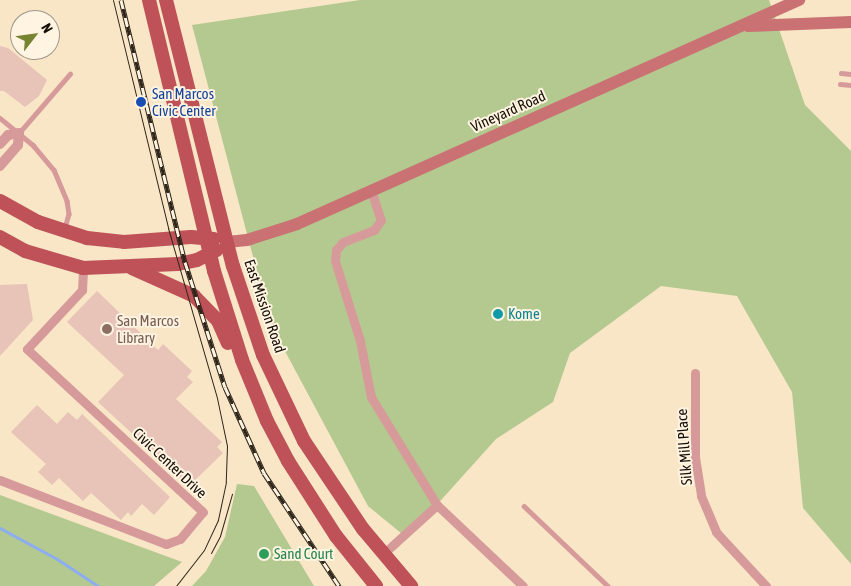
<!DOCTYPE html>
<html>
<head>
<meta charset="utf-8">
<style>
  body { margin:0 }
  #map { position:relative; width:851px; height:586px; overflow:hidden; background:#f8e6c7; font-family:"Asap Condensed",sans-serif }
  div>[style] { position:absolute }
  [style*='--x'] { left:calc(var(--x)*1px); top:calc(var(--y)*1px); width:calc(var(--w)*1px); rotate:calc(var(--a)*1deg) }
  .green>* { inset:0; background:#b4c98f }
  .stream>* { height:3px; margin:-1.5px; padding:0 1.5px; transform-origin:1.5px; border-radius:1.5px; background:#8dadf1 }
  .building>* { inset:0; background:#e8c3b8 }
  .service>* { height:4.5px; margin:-2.25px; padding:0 2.25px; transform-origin:2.25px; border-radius:2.25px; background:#d79a9a }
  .minor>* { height:9px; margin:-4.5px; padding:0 4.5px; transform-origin:4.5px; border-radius:4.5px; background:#d79a9a }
  .tertiary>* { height:10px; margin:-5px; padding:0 5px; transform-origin:5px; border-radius:5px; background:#d79a9a }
  .secondary>* { height:12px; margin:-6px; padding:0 6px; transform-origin:6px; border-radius:6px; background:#ca7174 }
  .primary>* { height:14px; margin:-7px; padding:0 7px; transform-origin:7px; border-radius:7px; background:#bf5258 }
  .tram>* { height:1px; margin:-0.5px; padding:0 0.5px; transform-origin:0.5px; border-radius:0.5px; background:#2e261a }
  .rail>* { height:5px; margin-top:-2.5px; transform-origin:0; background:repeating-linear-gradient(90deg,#fff4e2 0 9px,#2e261a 0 18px); box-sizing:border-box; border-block:1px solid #2e261a }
  .dots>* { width:14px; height:14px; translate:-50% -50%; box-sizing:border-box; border:2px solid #fff4e2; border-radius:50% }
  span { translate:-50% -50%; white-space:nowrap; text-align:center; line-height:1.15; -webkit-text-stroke:4px #fff4e2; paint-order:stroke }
  .transit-label { font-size:15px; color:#164399 }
  .left { translate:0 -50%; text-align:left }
  .street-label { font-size:15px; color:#150e05 }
  .culture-label { font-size:15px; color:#0d838f }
  .education-label { font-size:15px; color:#785e54 }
  .leisure-label { font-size:15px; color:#27864d }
  .north { position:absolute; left:10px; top:10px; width:50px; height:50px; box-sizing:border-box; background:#fff4e2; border:1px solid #a1988a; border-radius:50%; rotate:60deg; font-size:14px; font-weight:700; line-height:20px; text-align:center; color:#150e05 }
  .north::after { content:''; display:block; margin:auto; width:18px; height:22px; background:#768330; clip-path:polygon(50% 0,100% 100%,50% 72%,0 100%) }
</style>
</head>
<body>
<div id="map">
  <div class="green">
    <div style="clip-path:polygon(360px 0,769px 0,805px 105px,851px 151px,851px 564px,803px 508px,792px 392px,737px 296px,661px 286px,570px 353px,553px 402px,496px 439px,407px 538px,368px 506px,271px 325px,192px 25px)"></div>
    <div style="clip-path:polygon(237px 484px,254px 486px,314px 586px,192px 586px,206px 571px,225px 537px)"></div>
    <div style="clip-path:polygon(0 495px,182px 562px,154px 586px,0 586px)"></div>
  </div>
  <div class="stream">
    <div style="--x:0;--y:528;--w:65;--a:28.5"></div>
    <div style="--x:57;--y:559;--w:49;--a:33.4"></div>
  </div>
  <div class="building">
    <div style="clip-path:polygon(0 46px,8px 48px,47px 80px,39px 96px,25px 107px,4px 91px,0 91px)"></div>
    <div style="clip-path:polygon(27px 284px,33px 320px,0 356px,0 285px)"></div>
    <div style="clip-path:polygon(97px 291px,158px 350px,163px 344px,192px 371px,187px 377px,193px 382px,176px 399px,222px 442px,217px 447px,223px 453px,189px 486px,98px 402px,124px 375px,67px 322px)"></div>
    <div style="clip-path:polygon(37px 405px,57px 424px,68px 412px,77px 420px,82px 414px,170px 497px,154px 515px,142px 504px,131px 516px,128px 512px,121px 520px,91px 493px,83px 501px,59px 478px,52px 485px,38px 472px,46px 464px,11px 432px)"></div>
  </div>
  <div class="service">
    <div style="--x:841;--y:73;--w:10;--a:6"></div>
    <div style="--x:840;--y:84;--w:11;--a:5"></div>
    <div style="--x:0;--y:118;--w:43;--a:39.3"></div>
    <div style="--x:33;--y:145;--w:33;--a:50"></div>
    <div style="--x:54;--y:170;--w:34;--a:67"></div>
    <div style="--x:67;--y:201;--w:13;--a:81"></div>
    <div style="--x:69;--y:214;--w:15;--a:106"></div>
    <div style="--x:19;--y:133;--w:78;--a:-49.2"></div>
    <div style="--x:524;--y:506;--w:116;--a:43.6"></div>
  </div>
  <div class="minor">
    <div style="--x:371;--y:190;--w:32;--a:72"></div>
    <div style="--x:381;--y:220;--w:12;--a:125"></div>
    <div style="--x:374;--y:230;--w:33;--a:159"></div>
    <div style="--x:343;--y:242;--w:11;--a:131"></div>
    <div style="--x:336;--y:250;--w:11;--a:95"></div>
    <div style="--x:335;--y:261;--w:84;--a:72.6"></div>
    <div style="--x:360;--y:341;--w:57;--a:78.9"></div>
    <div style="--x:371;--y:397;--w:127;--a:58.6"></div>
    <div style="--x:695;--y:373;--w:84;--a:90"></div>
    <div style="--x:695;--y:457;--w:39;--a:81"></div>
    <div style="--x:701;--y:496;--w:39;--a:67"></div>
    <div style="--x:716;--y:532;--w:74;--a:47.2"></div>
    <div style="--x:0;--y:480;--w:178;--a:21.1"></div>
    <div style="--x:166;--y:544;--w:15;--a:-20"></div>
    <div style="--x:180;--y:539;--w:35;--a:-50"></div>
    <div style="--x:203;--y:512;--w:240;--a:-137.2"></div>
    <div style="--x:27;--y:349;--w:81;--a:-47"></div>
    <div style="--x:82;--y:290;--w:22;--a:-87"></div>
    <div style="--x:383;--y:554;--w:73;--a:-42.2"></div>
    <div style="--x:437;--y:505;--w:118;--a:43.3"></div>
  </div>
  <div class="tertiary">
    <div style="--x:0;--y:144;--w:12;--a:-48"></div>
    <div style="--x:8;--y:135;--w:11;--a:-10"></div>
    <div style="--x:19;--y:133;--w:12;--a:95"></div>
    <div style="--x:18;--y:145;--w:28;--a:131"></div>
  </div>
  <div class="secondary">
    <div style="--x:748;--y:26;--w:103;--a:-2.2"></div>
    <div style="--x:227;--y:242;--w:20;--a:-6"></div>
    <div style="--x:247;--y:240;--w:52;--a:-17.7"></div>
    <div style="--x:297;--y:224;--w:550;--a:-24.05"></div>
  </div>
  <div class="primary">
    <div style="--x:149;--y:0;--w:279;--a:76.5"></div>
    <div style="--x:214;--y:271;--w:93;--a:72.5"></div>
    <div style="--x:242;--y:360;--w:66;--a:67.7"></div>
    <div style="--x:267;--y:421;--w:45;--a:62.3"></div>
    <div style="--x:288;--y:461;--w:89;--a:57.4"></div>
    <div style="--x:336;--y:536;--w:64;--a:51.3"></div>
    <div style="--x:166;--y:0;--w:274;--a:75.9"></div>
    <div style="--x:233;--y:266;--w:94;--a:71.4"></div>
    <div style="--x:263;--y:355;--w:95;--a:64.5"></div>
    <div style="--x:304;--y:441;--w:106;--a:56.2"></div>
    <div style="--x:363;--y:529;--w:75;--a:49.9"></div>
    <div style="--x:0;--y:201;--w:43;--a:28.9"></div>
    <div style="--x:38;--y:222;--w:52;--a:18.1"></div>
    <div style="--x:87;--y:238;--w:37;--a:6"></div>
    <div style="--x:124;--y:242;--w:67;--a:-4.3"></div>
    <div style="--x:191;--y:237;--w:23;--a:5"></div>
    <div style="--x:0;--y:237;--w:29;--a:29"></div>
    <div style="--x:25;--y:251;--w:60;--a:16.3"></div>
    <div style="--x:83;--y:268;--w:95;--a:-2.4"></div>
    <div style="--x:178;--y:264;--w:19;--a:-12"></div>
    <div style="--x:197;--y:260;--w:22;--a:-27"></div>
    <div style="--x:132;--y:268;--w:68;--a:24.3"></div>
    <div style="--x:194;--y:296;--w:35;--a:46"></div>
    <div style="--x:218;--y:321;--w:24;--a:66"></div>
  </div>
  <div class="tram">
    <div style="--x:113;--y:0;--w:235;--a:76.4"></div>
    <div style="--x:168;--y:228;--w:177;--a:73.9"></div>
    <div style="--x:217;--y:398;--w:49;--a:78.2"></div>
    <div style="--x:227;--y:446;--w:36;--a:92"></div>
    <div style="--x:226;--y:482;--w:39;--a:102"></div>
    <div style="--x:218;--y:520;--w:33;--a:115"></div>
    <div style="--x:204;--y:550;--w:46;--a:127.9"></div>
    <div style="--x:211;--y:553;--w:19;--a:-62"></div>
    <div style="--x:220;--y:536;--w:44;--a:-74.1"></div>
  </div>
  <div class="rail">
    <div style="--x:121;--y:0;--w:270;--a:76.3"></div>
    <div style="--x:185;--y:262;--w:131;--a:72.3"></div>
    <div style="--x:225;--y:387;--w:94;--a:65.6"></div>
    <div style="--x:264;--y:473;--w:136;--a:56.4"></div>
  </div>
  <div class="dots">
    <div style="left:141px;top:102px;background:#1a4fb4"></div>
    <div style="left:498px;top:314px;background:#0f9aa8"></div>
    <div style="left:107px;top:329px;background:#8d6e63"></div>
    <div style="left:264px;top:554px;background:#2e9e5b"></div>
  </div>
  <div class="transit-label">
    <span class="left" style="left:152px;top:102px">San Marcos<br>Civic Center</span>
  </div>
  <div class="street-label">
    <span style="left:508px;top:111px;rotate:-24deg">Vineyard Road</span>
    <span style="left:265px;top:306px;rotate:71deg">East Mission Road</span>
    <span style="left:684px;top:447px;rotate:-94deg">Silk Mill Place</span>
    <span style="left:170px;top:463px;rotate:43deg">Civic Center Drive</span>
  </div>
  <div class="culture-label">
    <span class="left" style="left:508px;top:314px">Kome</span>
  </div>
  <div class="education-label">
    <span class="left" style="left:117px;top:329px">San Marcos<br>Library</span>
  </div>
  <div class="leisure-label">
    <span class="left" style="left:274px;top:554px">Sand Court</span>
  </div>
  <div class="north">N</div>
</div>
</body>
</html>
